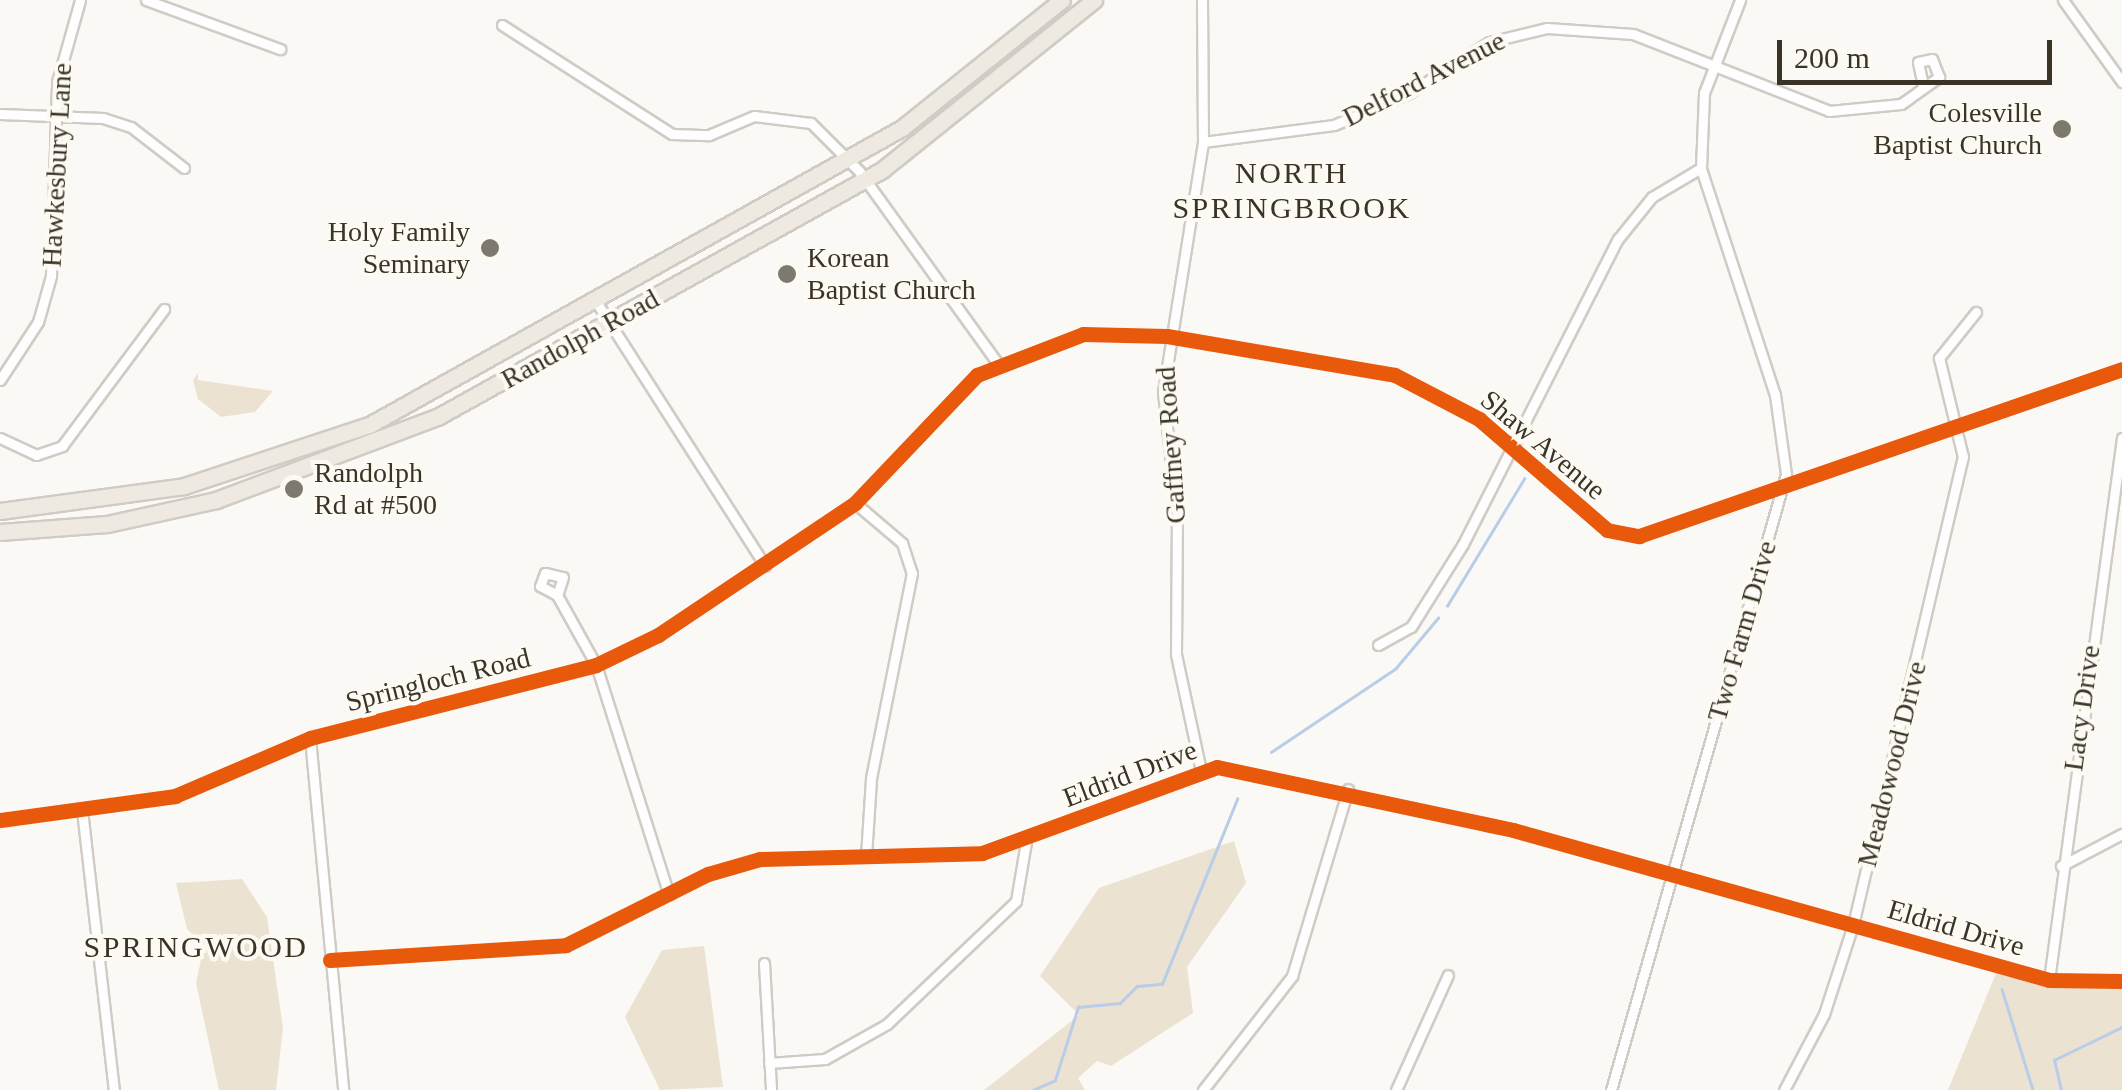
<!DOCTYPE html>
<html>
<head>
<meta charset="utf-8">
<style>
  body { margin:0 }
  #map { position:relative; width:2122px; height:1090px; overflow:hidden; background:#fbf9f5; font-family:"Times New Roman",serif }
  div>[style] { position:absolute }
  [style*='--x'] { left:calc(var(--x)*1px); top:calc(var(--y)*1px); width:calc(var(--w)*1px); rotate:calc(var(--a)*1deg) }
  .green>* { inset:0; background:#ece2d1 }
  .stream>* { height:2.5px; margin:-1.25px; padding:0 1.25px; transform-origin:1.25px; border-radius:1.25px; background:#b8cee8 }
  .roads { filter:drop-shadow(2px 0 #d0cbc4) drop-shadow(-2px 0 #d0cbc4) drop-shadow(0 2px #d0cbc4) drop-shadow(0 -2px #d0cbc4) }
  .street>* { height:9px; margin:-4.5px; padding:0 4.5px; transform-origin:4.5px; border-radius:4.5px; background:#fefefe }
  .primary>* { height:15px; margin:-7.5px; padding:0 7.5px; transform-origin:7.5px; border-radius:7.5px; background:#efeae1 }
  .cycleway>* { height:15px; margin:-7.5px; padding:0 7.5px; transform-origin:7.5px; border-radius:7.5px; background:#e8590c }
  .dots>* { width:28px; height:28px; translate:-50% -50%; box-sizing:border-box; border:5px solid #fdfaf3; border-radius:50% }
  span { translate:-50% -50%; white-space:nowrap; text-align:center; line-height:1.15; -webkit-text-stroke:8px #fdfaf3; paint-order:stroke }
  .street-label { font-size:28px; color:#3a3427 }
  .poi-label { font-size:28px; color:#3a3427 }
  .right { translate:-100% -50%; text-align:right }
  .left { translate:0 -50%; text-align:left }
  .neighbourhood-label { font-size:30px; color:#3a3427; letter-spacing:2.5px }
  .scale { position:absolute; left:1777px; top:40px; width:275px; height:45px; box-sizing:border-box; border:5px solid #3a3427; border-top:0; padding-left:12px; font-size:30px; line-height:35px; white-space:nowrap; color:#3a3427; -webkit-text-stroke:8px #fdfaf3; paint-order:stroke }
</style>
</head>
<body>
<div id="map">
  <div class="green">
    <div style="clip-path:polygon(198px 373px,198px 380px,273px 391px,255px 412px,221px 417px,198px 399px,193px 380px)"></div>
    <div style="clip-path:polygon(1234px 841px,1246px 883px,1187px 967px,1193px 1013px,1111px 1066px,1097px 1061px,1078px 1078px,1085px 1090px,984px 1090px,1079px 1015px,1040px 976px,1099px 888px)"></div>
    <div style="clip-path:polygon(242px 879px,267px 917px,283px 1028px,276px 1090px,219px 1090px,196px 983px,204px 945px,187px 929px,176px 883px)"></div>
    <div style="clip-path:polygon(704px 946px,723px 1087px,660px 1090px,625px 1017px,662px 950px)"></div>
    <div style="clip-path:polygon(1999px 966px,2088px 986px,2122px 981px,2122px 1090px,1948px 1090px)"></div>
  </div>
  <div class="stream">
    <div style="--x:1447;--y:606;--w:149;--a:-58.8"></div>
    <div style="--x:1271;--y:752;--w:149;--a:-33.8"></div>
    <div style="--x:1395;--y:669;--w:67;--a:-49.9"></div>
    <div style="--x:2002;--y:989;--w:106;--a:72.9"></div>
    <div style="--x:1033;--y:1090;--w:24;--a:-24"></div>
    <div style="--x:1055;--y:1080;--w:77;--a:-72.5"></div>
    <div style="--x:1078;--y:1007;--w:42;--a:-5.4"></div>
    <div style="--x:1120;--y:1003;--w:24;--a:-45"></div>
    <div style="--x:1137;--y:986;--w:25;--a:-5"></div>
    <div style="--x:1162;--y:984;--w:200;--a:-67.9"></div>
    <div style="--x:2061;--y:1090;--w:31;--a:-103"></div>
    <div style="--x:2054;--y:1060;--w:76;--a:-25.9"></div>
  </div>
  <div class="roads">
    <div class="street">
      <div style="--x:146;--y:0;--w:143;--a:20.1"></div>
      <div style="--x:2063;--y:0;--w:101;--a:54.3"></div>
      <div style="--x:502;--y:25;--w:202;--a:32.7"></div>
      <div style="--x:672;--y:134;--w:37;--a:2"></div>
      <div style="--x:709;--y:135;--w:49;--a:-22.9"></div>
      <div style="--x:754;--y:116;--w:57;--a:7"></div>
      <div style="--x:811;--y:123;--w:68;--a:45"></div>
      <div style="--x:859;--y:171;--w:236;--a:54.2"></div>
      <div style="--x:0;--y:114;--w:103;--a:2.2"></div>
      <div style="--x:103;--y:118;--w:29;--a:18"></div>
      <div style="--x:131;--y:127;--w:67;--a:37.7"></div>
      <div style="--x:1203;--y:142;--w:132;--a:-7.4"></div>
      <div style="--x:1334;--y:125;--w:82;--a:-23.1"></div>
      <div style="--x:1409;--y:93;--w:95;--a:-32.5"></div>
      <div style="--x:1489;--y:42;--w:60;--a:-13.6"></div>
      <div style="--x:1547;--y:28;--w:86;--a:4"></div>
      <div style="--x:1633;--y:34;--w:211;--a:21.4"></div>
      <div style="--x:1829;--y:111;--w:72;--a:-5.6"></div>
      <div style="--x:1901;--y:104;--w:47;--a:-35.4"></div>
      <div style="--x:1939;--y:77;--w:19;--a:-111"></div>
      <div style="--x:1932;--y:59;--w:14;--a:168"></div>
      <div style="--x:1918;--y:62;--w:25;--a:78"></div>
      <div style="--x:597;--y:303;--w:312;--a:57.4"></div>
      <div style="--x:0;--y:380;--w:69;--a:-56.8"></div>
      <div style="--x:38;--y:322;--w:48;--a:-74.2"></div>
      <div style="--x:51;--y:276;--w:194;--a:-88.2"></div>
      <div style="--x:57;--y:82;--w:85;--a:-74.3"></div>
      <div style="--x:0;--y:438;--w:40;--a:25"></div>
      <div style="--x:36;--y:455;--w:28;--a:-19"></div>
      <div style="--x:62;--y:446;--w:171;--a:-53.3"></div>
      <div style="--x:855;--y:503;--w:62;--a:40.4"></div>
      <div style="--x:902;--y:543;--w:32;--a:72"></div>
      <div style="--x:912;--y:573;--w:210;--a:101.3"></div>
      <div style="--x:871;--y:779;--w:78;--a:93.7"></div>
      <div style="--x:557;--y:595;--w:19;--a:-152"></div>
      <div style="--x:540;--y:586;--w:14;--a:-69"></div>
      <div style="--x:545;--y:573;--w:18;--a:13"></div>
      <div style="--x:563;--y:577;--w:19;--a:108"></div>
      <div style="--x:557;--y:595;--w:80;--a:60.9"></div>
      <div style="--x:596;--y:665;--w:241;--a:72.4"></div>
      <div style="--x:1378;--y:645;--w:38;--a:-29"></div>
      <div style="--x:1411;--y:627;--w:98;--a:-57.9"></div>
      <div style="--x:1463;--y:544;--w:342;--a:-63.1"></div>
      <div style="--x:1618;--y:239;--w:54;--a:-51"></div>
      <div style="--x:1652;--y:197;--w:57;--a:-30.6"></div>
      <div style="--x:310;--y:738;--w:354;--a:84.6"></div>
      <div style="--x:1201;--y:771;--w:120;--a:-102.1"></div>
      <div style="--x:1176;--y:654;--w:139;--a:-89.6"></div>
      <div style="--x:1177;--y:515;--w:124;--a:-96.5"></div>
      <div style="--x:1163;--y:392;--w:253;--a:-80.9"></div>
      <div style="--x:1203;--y:142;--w:142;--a:-90.4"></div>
      <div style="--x:82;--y:810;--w:282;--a:83.5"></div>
      <div style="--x:0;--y:820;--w:177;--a:-7.8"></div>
      <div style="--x:175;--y:796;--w:147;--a:-23.2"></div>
      <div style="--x:310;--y:738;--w:295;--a:-14.3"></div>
      <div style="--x:596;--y:665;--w:69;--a:-25.8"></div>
      <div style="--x:658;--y:635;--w:237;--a:-33.8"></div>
      <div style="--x:855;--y:503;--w:177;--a:-46.4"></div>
      <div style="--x:977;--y:375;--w:114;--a:-21.1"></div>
      <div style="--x:1083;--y:334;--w:84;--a:1.4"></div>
      <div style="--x:1167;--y:336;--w:231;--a:9.7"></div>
      <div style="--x:1395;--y:375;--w:95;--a:27.6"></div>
      <div style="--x:1479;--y:419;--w:169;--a:40.9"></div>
      <div style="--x:1607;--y:530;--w:33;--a:11"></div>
      <div style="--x:1639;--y:536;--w:511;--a:-19.07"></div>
      <div style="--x:2061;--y:866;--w:69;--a:-27.7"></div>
      <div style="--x:330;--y:960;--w:236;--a:-3.6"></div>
      <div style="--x:566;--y:945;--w:159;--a:-26.6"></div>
      <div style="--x:708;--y:874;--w:54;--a:-16.1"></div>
      <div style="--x:760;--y:859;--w:222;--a:-1.5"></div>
      <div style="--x:982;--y:853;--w:250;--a:-20.1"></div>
      <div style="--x:1217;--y:767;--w:303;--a:12"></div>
      <div style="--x:1513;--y:830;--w:557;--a:15.63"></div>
      <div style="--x:2049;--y:980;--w:73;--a:0.8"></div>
      <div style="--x:764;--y:963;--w:127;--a:86.8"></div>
      <div style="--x:2049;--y:980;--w:547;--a:-82.33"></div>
      <div style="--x:769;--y:1063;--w:56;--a:-4.1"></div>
      <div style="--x:825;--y:1059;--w:71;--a:-29.4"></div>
      <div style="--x:887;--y:1024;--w:178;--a:-43.6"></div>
      <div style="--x:1016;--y:901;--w:60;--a:-80.4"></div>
      <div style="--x:1203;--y:1090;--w:145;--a:-52"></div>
      <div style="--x:1292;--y:976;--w:195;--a:-73.3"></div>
      <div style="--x:1396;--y:1090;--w:126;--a:-65.7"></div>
      <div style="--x:1611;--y:1090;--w:640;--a:-74.14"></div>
      <div style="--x:1786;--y:474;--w:80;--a:-97.9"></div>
      <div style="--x:1775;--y:395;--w:239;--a:-108.1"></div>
      <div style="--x:1701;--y:168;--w:75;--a:-87.7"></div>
      <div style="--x:1704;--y:93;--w:100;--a:-68.8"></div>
      <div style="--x:1784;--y:1090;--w:86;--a:-62.2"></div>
      <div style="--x:1824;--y:1014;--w:94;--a:-72"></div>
      <div style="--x:1853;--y:925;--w:481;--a:-76.8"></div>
      <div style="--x:1963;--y:457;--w:102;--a:-103.6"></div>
      <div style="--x:1939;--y:358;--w:59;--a:-51.2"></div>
    </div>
    <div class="primary">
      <div style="--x:0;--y:511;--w:186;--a:-7.7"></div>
      <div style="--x:184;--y:486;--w:197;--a:-18.3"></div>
      <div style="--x:371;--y:424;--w:608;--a:-29.14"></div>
      <div style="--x:902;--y:128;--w:205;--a:-38.7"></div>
      <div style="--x:0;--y:532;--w:107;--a:-4.3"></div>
      <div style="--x:107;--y:524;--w:112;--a:-12.4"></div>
      <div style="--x:216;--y:500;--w:238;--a:-20.6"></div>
      <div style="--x:439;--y:416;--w:507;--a:-29.04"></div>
      <div style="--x:882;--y:170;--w:272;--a:-38.7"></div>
    </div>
  </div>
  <div class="cycleway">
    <div style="--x:0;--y:820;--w:177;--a:-7.8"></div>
    <div style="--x:175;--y:796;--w:147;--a:-23.2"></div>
    <div style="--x:310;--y:738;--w:295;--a:-14.3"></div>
    <div style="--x:596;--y:665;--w:69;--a:-25.8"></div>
    <div style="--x:658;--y:635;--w:237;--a:-33.8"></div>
    <div style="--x:855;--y:503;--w:177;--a:-46.4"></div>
    <div style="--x:977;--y:375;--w:114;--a:-21.1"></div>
    <div style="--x:1083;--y:334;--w:84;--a:1.4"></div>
    <div style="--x:1167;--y:336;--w:231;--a:9.7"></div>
    <div style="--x:1395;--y:375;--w:95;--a:27.6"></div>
    <div style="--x:1479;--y:419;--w:169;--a:40.9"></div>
    <div style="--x:1607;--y:530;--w:33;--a:11"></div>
    <div style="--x:1639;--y:536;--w:511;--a:-19.07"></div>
    <div style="--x:330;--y:960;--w:236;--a:-3.6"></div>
    <div style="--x:566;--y:945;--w:159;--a:-26.6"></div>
    <div style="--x:708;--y:874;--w:54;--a:-16.1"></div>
    <div style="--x:760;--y:859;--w:222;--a:-1.5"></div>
    <div style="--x:982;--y:853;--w:250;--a:-20.1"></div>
    <div style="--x:1217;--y:767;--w:303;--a:12"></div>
    <div style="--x:1513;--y:830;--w:557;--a:15.63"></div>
    <div style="--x:2049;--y:980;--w:73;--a:0.8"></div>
  </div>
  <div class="dots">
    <div style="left:2062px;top:129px;background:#7e796f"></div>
    <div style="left:490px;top:248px;background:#7e796f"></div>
    <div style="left:787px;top:274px;background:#7e796f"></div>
    <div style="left:294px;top:489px;background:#7e796f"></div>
  </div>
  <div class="street-label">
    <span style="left:1424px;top:79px;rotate:-27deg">Delford Avenue</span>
    <span style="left:57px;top:165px;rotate:-87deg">Hawkesbury Lane</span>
    <span style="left:580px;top:339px;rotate:-29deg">Randolph Road</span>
    <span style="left:1171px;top:445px;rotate:-94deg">Gaffney Road</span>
    <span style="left:1543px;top:445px;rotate:40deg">Shaw Avenue</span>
    <span style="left:1742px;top:631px;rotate:-74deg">Two Farm Drive</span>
    <span style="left:438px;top:680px;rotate:-14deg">Springloch Road</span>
    <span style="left:2082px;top:708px;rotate:-82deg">Lacy Drive</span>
    <span style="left:1892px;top:764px;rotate:-76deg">Meadowood Drive</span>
    <span style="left:1130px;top:774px;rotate:-21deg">Eldrid Drive</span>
    <span style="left:1956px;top:928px;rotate:16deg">Eldrid Drive</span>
  </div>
  <div class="poi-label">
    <span class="right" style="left:2042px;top:129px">Colesville<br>Baptist Church</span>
    <span class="right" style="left:470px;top:248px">Holy Family<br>Seminary</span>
    <span class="left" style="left:807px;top:274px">Korean<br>Baptist Church</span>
    <span class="left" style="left:314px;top:489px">Randolph<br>Rd at #500</span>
  </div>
  <div class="neighbourhood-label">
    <span style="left:1292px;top:190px">NORTH<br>SPRINGBROOK</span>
    <span style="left:196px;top:947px">SPRINGWOOD</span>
  </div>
  <div class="scale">200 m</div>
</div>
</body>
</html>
